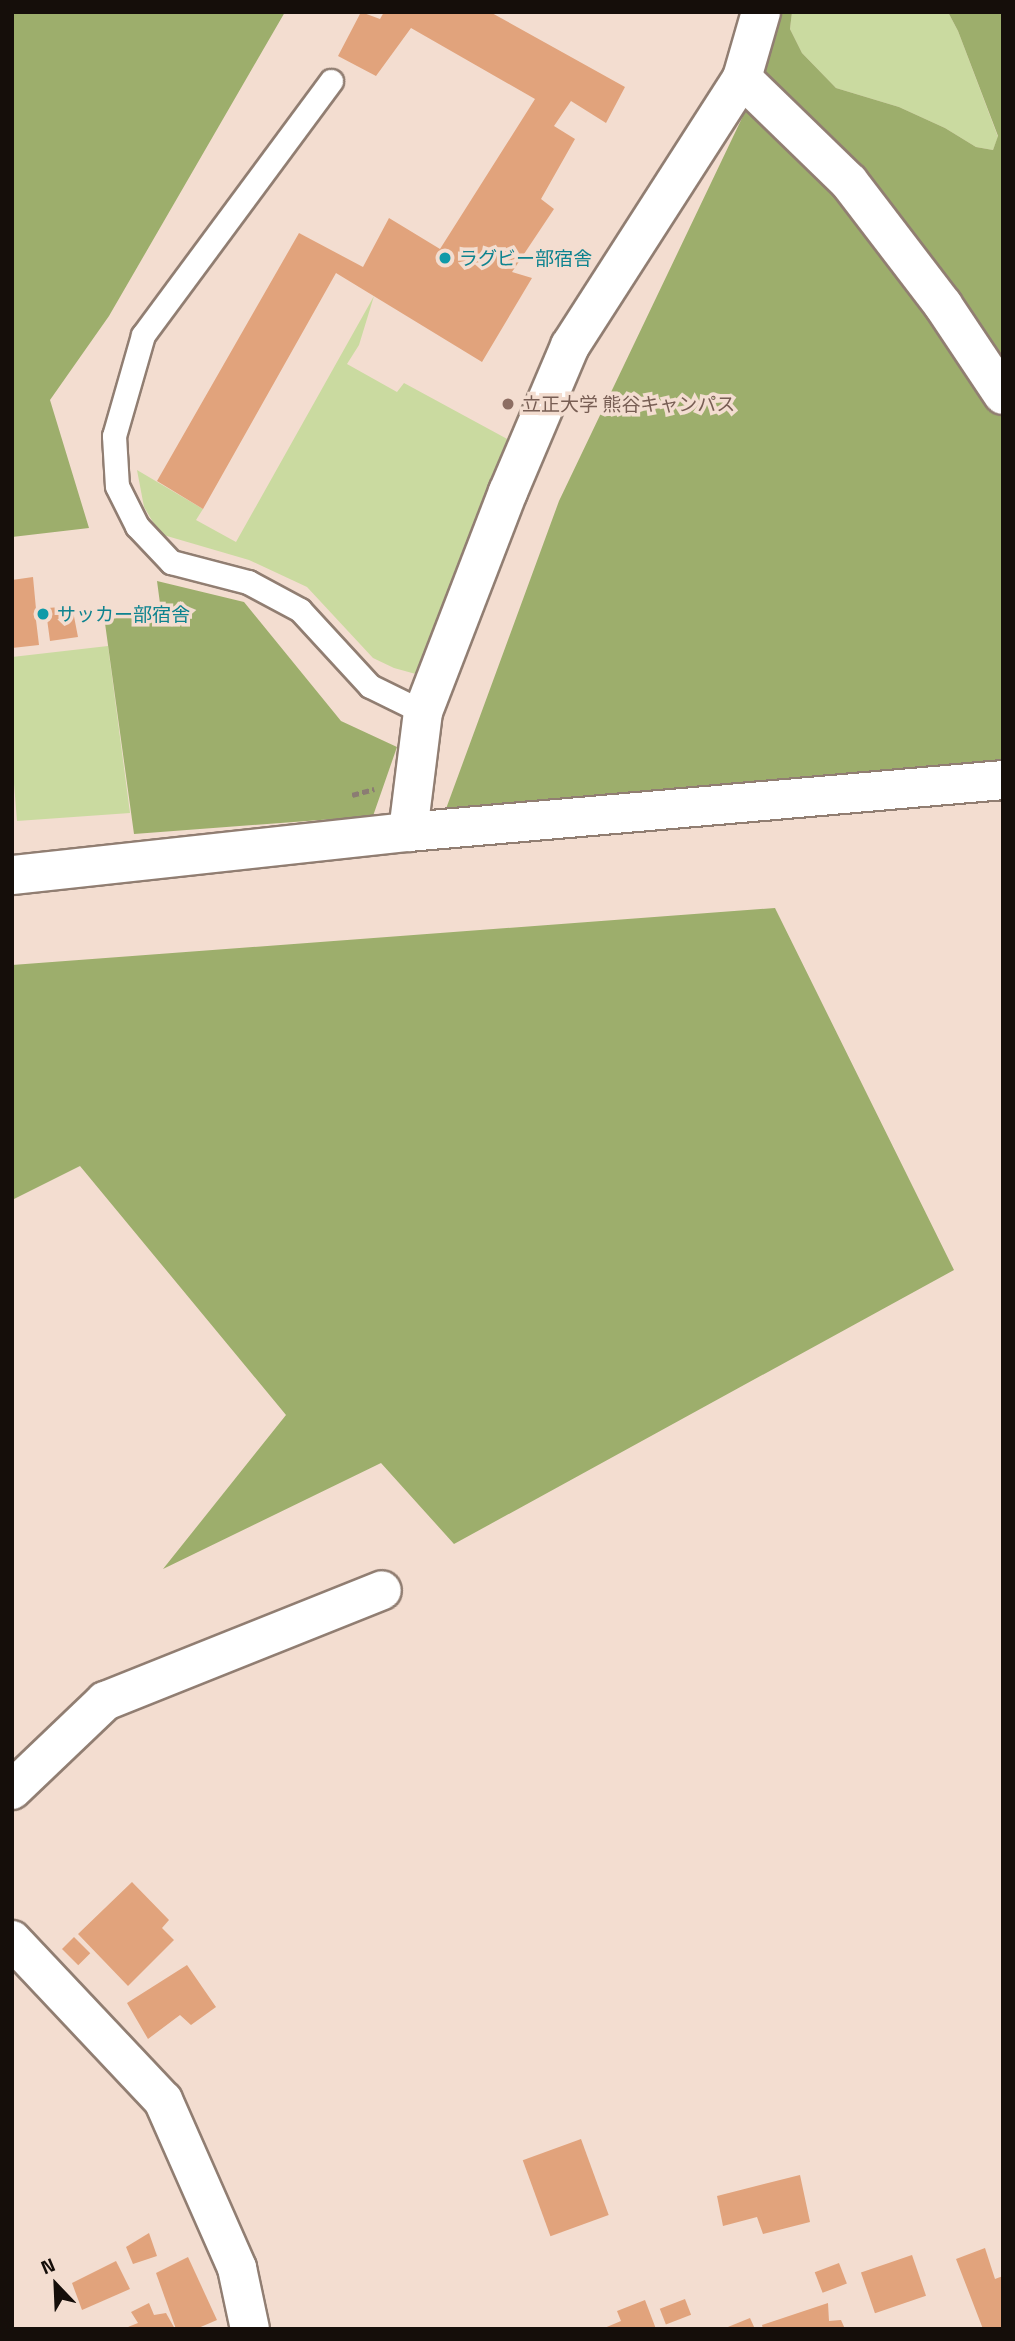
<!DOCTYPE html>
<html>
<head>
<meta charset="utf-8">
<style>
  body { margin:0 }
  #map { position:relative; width:1015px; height:2341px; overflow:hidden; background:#f3ddd0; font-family:"Titillium Web","Noto Sans JP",sans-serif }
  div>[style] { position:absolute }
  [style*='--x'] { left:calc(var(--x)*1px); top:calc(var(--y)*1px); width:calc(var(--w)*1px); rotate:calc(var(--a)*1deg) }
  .green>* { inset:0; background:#cadaa0 }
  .forest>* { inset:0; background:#9dae6c }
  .building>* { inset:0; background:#e1a37c; transform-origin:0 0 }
  .path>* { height:4.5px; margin-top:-2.25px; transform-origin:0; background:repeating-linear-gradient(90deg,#8b7c73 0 7px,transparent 0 10.5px) }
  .roads { filter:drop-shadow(2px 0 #917e72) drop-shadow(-2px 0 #917e72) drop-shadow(0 2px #917e72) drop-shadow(0 -2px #917e72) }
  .lane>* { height:23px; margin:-11.5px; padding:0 11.5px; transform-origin:11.5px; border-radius:11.5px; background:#fff }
  .street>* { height:38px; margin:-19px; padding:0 19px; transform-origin:19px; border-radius:19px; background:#fff }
  .dots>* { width:19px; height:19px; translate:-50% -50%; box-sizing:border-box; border:4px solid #f3ddd0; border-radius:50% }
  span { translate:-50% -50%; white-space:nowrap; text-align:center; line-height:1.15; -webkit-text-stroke:7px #f3ddd0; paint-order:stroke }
  .culture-label { font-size:19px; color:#0d838f }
  .left { translate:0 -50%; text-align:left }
  .education-label { font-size:19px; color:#785e54 }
  .frame { position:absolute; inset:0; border:14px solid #150e0a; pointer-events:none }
  .north { position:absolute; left:21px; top:2250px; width:70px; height:70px; -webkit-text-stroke:5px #f3ddd0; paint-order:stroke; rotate:337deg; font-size:19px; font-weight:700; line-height:28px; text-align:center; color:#150e0a }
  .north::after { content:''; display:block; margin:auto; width:24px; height:32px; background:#150e0a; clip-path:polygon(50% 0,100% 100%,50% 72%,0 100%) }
</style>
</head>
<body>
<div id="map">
  <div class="green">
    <div style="clip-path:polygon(792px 12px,948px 12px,958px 31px,998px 137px,993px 150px,976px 147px,945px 128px,899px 107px,836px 88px,802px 53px,790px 29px)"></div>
    <div style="clip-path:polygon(374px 296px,359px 345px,347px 364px,397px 392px,404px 383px,513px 442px,423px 676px,394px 668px,373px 658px,307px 587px,249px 560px,160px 534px,144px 507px,137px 470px,203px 509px,196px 520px,236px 542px)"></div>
    <div style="clip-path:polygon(108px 646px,130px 813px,17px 821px,12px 758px,12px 657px)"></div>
  </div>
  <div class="forest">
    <div style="clip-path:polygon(12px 12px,285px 12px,109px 316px,50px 400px,89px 528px,12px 537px)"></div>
    <div style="clip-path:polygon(775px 12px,792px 12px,790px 29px,802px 53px,836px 88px,899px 107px,945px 128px,976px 147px,993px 150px,998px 136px,958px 31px,948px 12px,1003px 12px,1003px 771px,436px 836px,559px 501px,765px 70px)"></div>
    <div style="clip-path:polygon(157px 581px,244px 602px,341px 721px,397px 747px,373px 816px,134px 834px,104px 616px,161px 611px)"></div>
    <div style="clip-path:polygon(775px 908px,954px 1270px,454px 1544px,381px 1463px,163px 1569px,286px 1415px,80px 1166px,12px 1200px,12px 965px)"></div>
  </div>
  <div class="building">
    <div style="clip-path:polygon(361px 12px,380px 19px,384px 12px,490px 12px,625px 87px,606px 123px,571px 101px,554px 126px,575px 139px,541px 199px,554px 209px,512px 272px,532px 278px,482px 362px,336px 273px,203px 509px,157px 481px,299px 233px,363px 267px,389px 218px,440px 249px,535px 99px,411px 28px,376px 76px,338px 56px)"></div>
    <div style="clip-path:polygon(33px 577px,36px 609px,72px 606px,78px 637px,50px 641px,47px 619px,36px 620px,39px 645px,12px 648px,12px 580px)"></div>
    <div style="clip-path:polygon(132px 1882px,169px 1920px,162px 1928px,174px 1940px,128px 1986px,78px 1934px)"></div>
    <div style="left:74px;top:1937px;width:23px;height:17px;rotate:45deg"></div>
    <div style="clip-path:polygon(187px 1965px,216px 2007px,191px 2025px,180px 2015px,148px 2039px,127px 2003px)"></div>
    <div style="left:581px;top:2139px;width:81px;height:62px;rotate:70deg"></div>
    <div style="clip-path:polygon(800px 2175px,810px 2222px,763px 2234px,757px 2217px,723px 2226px,717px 2196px)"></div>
    <div style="clip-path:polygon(149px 2233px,157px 2256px,133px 2264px,126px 2247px)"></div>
    <div style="clip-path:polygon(985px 2248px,995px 2279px,1003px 2276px,1003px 2329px,983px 2329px,956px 2259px)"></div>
    <div style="left:912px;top:2255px;width:43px;height:54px;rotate:71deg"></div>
    <div style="clip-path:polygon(188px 2257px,217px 2320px,196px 2329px,176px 2329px,156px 2273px)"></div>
    <div style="clip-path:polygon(116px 2261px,130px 2289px,82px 2310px,72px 2283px)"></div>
    <div style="left:839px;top:2263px;width:22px;height:26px;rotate:69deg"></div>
    <div style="left:685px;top:2299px;width:17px;height:27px;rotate:69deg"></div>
    <div style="clip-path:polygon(645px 2300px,656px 2329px,602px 2329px,621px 2321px,617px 2311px)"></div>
    <div style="clip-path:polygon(149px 2303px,154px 2315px,166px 2313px,175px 2329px,123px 2329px,138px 2323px,131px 2312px)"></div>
    <div style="clip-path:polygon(828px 2303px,829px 2321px,841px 2320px,845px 2329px,763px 2329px,762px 2325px)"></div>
    <div style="clip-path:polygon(750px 2318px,755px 2329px,723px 2329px)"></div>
  </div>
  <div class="path">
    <div style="--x:352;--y:795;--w:23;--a:-15"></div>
  </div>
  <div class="roads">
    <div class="lane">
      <div style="--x:331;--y:81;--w:316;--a:126.5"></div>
      <div style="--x:143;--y:335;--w:105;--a:106"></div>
      <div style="--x:114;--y:436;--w:50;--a:86.6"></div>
      <div style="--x:117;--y:486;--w:45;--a:63.4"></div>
      <div style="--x:137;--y:526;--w:50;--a:46.6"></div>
      <div style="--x:171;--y:562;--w:80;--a:14.6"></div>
      <div style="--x:248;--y:582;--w:59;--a:28.3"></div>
      <div style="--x:300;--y:610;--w:103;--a:47.4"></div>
      <div style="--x:370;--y:686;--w:59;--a:26.1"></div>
    </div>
    <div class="street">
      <div style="--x:742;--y:78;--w:149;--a:44.2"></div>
      <div style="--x:849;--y:182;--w:155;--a:52.6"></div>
      <div style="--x:943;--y:305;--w:108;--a:56.3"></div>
      <div style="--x:408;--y:832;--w:121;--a:-82.9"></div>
      <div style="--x:423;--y:712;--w:236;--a:-68.9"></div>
      <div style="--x:508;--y:492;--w:159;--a:-67"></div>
      <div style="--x:570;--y:346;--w:318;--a:-57.3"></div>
      <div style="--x:742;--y:78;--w:69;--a:-73.9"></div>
      <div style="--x:12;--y:875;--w:398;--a:-6.2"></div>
      <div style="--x:408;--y:832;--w:597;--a:-4.99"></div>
      <div style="--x:12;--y:1790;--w:129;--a:-43.7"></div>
      <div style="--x:105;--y:1701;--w:298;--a:-21.8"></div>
      <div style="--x:12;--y:1940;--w:220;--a:46.7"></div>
      <div style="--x:163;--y:2100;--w:184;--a:66.2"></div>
      <div style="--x:237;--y:2268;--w:62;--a:78"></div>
    </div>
  </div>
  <div class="dots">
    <div style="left:445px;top:258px;background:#0f9aa8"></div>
    <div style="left:508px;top:404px;background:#8d6e63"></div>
    <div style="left:43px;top:614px;background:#0f9aa8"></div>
  </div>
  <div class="culture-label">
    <span class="left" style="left:459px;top:258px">ラグビー部宿舎</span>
    <span class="left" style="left:57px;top:614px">サッカー部宿舎</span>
  </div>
  <div class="education-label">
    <span class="left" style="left:522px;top:404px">立正大学 熊谷キャンパス</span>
  </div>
  <div class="frame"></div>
  <div class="north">N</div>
</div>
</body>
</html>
